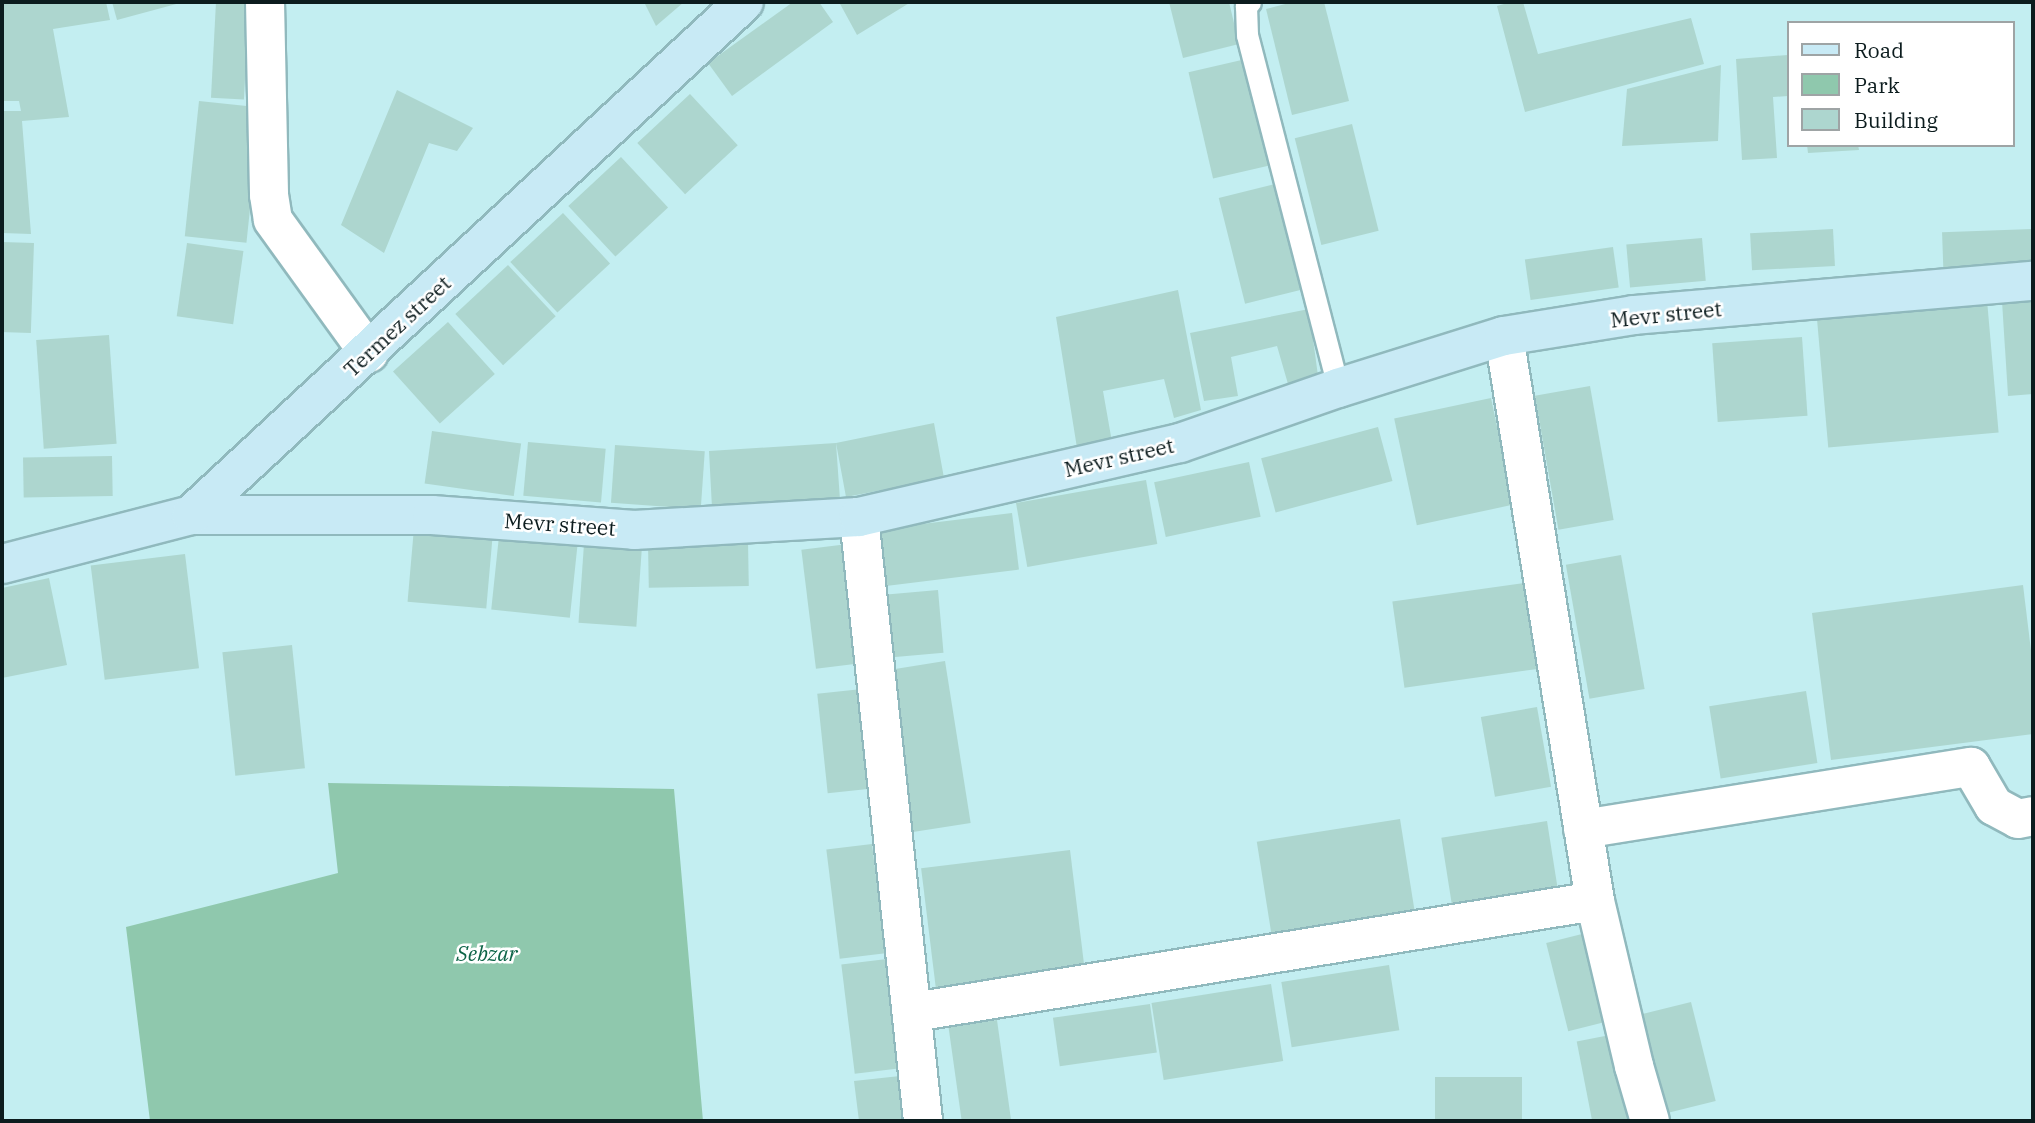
<!DOCTYPE html>
<html>
<head>
<meta charset="utf-8">
<style>
  body { margin:0 }
  #map { position:relative; width:2035px; height:1123px; overflow:hidden; background:#c3eef1; font-family:"IBM Plex Serif",serif }
  div>[style] { position:absolute }
  [style*='--x'] { left:calc(var(--x)*1px); top:calc(var(--y)*1px); width:calc(var(--w)*1px); rotate:calc(var(--a)*1deg) }
  .green>* { inset:0; background:#8fc8ad }
  .building>* { inset:0; background:#add6cf; transform-origin:0 0 }
  .roads { filter:drop-shadow(2px 0 #90b9bd) drop-shadow(-2px 0 #90b9bd) drop-shadow(0 2px #90b9bd) drop-shadow(0 -2px #90b9bd) }
  .lane>* { height:21px; margin:-10.5px; padding:0 10.5px; transform-origin:10.5px; border-radius:10.5px; background:#fff }
  .street>* { height:38px; margin:-19px; padding:0 19px; transform-origin:19px; border-radius:19px; background:#fff }
  .secondary>* { height:38px; margin:-19px; padding:0 19px; transform-origin:19px; border-radius:19px; background:#c8eaf5 }
  span { translate:-50% -50%; white-space:nowrap; text-align:center; line-height:1.15; -webkit-text-stroke:5px #fff; paint-order:stroke }
  .street-label { font-size:21px; color:#0c1c1e }
  .park-label { font-size:21px; color:#0d6447; font-style:italic }
  .frame { position:absolute; inset:0; border:4px solid #0c1c1e; pointer-events:none }
  .legend { position:absolute; left:1787px; top:21px; width:228px; height:126px; box-sizing:border-box; background:#fff; border:2px solid #9ea4a5; margin:0; padding:9px 12px; list-style:none; font-size:21px; color:#0c1c1e }
  .legend li { display:flex; align-items:center; gap:14px; height:35px }
  .legend b { width:35px; border:2px solid #9ea4a5 }
</style>
</head>
<body>
<div id="map">
  <div class="green">
    <div style="clip-path:polygon(328px 783px,674px 789px,703px 1121px,150px 1121px,126px 927px,338px 873px)"></div>
  </div>
  <div class="building">
    <div style="clip-path:polygon(2px 2px,106px 2px,110px 20px,53px 29px,69px 117px,22px 121px,31px 234px,2px 233px,2px 111px,21px 111px,19px 101px,2px 101px)"></div>
    <div style="clip-path:polygon(112px 2px,180px 2px,180px 3px,117px 20px)"></div>
    <div style="left:216px;top:2px;width:33px;height:96px;rotate:3deg"></div>
    <div style="clip-path:polygon(644px 2px,684px 2px,656px 26px)"></div>
    <div style="clip-path:polygon(793px 2px,819px 2px,833px 22px,732px 96px,708px 63px)"></div>
    <div style="clip-path:polygon(839px 2px,911px 2px,857px 35px)"></div>
    <div style="clip-path:polygon(1169px 2px,1229px 2px,1239px 44px,1183px 58px)"></div>
    <div style="clip-path:polygon(1293px 2px,1324px 2px,1349px 101px,1292px 115px,1266px 9px)"></div>
    <div style="clip-path:polygon(1511px 2px,1523px 2px,1538px 54px,1691px 18px,1704px 64px,1525px 112px,1497px 6px)"></div>
    <div style="clip-path:polygon(1788px 55px,1788px 96px,1773px 97px,1777px 158px,1742px 160px,1736px 59px)"></div>
    <div style="left:1246px;top:59px;width:109px;height:59px;rotate:77deg"></div>
    <div style="clip-path:polygon(1721px 65px,1718px 141px,1622px 146px,1627px 89px)"></div>
    <div style="clip-path:polygon(397px 90px,473px 128px,457px 151px,429px 143px,384px 253px,341px 225px)"></div>
    <div style="left:690px;top:94px;width:70px;height:72px;rotate:47deg"></div>
    <div style="left:199px;top:101px;width:62px;height:136px;rotate:6deg"></div>
    <div style="left:1352px;top:124px;width:110px;height:59px;rotate:76deg"></div>
    <div style="clip-path:polygon(1807px 145px,1858px 145px,1859px 150px,1808px 153px)"></div>
    <div style="left:621px;top:157px;width:69px;height:72px;rotate:47deg"></div>
    <div style="left:1275px;top:184px;width:109px;height:58px;rotate:76deg"></div>
    <div style="left:563px;top:213px;width:69px;height:72px;rotate:47deg"></div>
    <div style="left:1833px;top:229px;width:37px;height:83px;rotate:87deg"></div>
    <div style="left:2032px;top:229px;width:37px;height:90px;rotate:88deg"></div>
    <div style="left:1702px;top:238px;width:43px;height:76px;rotate:85deg"></div>
    <div style="left:2px;top:242px;width:32px;height:90px;rotate:2deg"></div>
    <div style="left:187px;top:243px;width:57px;height:74px;rotate:8deg"></div>
    <div style="left:1613px;top:247px;width:41px;height:89px;rotate:82deg"></div>
    <div style="left:508px;top:265px;width:70px;height:72px;rotate:47deg"></div>
    <div style="clip-path:polygon(1178px 290px,1201px 410px,1174px 418px,1164px 379px,1103px 391px,1112px 442px,1077px 448px,1056px 317px)"></div>
    <div style="clip-path:polygon(2033px 299px,2033px 394px,2008px 396px,2002px 301px)"></div>
    <div style="left:1987px;top:300px;width:133px;height:171px;rotate:85deg"></div>
    <div style="clip-path:polygon(1309px 309px,1318px 376px,1288px 384px,1277px 346px,1231px 357px,1238px 396px,1204px 401px,1190px 333px)"></div>
    <div style="left:448px;top:322px;width:70px;height:74px;rotate:48deg"></div>
    <div style="left:109px;top:335px;width:109px;height:73px;rotate:86deg"></div>
    <div style="left:1802px;top:337px;width:79px;height:90px;rotate:86deg"></div>
    <div style="left:1590px;top:386px;width:136px;height:56px;rotate:80deg"></div>
    <div style="left:1491px;top:398px;width:109px;height:99px;rotate:78deg"></div>
    <div style="clip-path:polygon(934px 423px,944px 478px,846px 497px,836px 443px,840px 500px,712px 508px,709px 451px,836px 443px)"></div>
    <div style="left:1378px;top:427px;width:56px;height:121px;rotate:75deg"></div>
    <div style="left:432px;top:431px;width:90px;height:53px;rotate:8deg"></div>
    <div style="left:528px;top:442px;width:78px;height:54px;rotate:5deg"></div>
    <div style="left:615px;top:445px;width:90px;height:58px;rotate:4deg"></div>
    <div style="left:112px;top:456px;width:40px;height:89px;rotate:89deg"></div>
    <div style="left:1249px;top:462px;width:56px;height:97px;rotate:78deg"></div>
    <div style="left:1146px;top:480px;width:65px;height:132px;rotate:80deg"></div>
    <div style="left:1012px;top:513px;width:57px;height:136px;rotate:83deg"></div>
    <div style="left:414px;top:528px;width:79px;height:74px;rotate:5deg"></div>
    <div style="left:499px;top:536px;width:79px;height:74px;rotate:6deg"></div>
    <div style="left:748px;top:541px;width:45px;height:100px;rotate:89deg"></div>
    <div style="left:584px;top:544px;width:58px;height:79px;rotate:4deg"></div>
    <div style="left:848px;top:544px;width:120px;height:47px;rotate:83deg"></div>
    <div style="left:185px;top:554px;width:115px;height:95px;rotate:83deg"></div>
    <div style="left:1621px;top:555px;width:136px;height:56px;rotate:80deg"></div>
    <div style="clip-path:polygon(49px 578px,67px 665px,2px 678px,2px 588px)"></div>
    <div style="left:1531px;top:582px;width:87px;height:140px;rotate:82deg"></div>
    <div style="clip-path:polygon(2023px 585px,2033px 667px,2033px 734px,1831px 760px,1812px 613px)"></div>
    <div style="left:938px;top:590px;width:63px;height:57px;rotate:85deg"></div>
    <div style="left:292px;top:645px;width:124px;height:70px;rotate:84deg"></div>
    <div style="left:945px;top:661px;width:164px;height:60px;rotate:81deg"></div>
    <div style="left:862px;top:689px;width:100px;height:45px;rotate:84deg"></div>
    <div style="left:1806px;top:691px;width:73px;height:98px;rotate:81deg"></div>
    <div style="left:1537px;top:707px;width:81px;height:57px;rotate:80deg"></div>
    <div style="left:1400px;top:819px;width:92px;height:145px;rotate:81deg"></div>
    <div style="left:1547px;top:821px;width:69px;height:107px;rotate:81deg"></div>
    <div style="left:872px;top:844px;width:110px;height:46px;rotate:83deg"></div>
    <div style="left:1070px;top:850px;width:123px;height:150px;rotate:83deg"></div>
    <div style="left:1586px;top:933px;width:91px;height:41px;rotate:76deg"></div>
    <div style="left:887px;top:959px;width:110px;height:46px;rotate:83deg"></div>
    <div style="left:1389px;top:965px;width:66px;height:109px;rotate:81deg"></div>
    <div style="left:1271px;top:984px;width:78px;height:121px;rotate:81deg"></div>
    <div style="left:1691px;top:1002px;width:102px;height:51px;rotate:76deg"></div>
    <div style="left:1150px;top:1004px;width:49px;height:98px;rotate:82deg"></div>
    <div style="left:997px;top:1020px;width:102px;height:49px;rotate:82deg"></div>
    <div style="left:1615px;top:1034px;width:86px;height:39px;rotate:79deg"></div>
    <div style="clip-path:polygon(900px 1076px,906px 1121px,859px 1121px,854px 1081px)"></div>
    <div style="left:1522px;top:1077px;width:44px;height:87px;rotate:90deg"></div>
  </div>
  <div class="roads">
    <div class="lane">
      <div style="--x:1250;--y:2;--w:6;--a:135"></div>
      <div style="--x:1246;--y:6;--w:29;--a:88"></div>
      <div style="--x:1247;--y:35;--w:365;--a:75.5"></div>
    </div>
    <div class="street">
      <div style="--x:265;--y:2;--w:193;--a:88.8"></div>
      <div style="--x:269;--y:195;--w:25;--a:81"></div>
      <div style="--x:273;--y:220;--w:164;--a:54.2"></div>
      <div style="--x:859;--y:517;--w:607;--a:83.95"></div>
      <div style="--x:1583;--y:829;--w:393;--a:-9.1"></div>
      <div style="--x:1971;--y:767;--w:45;--a:59.5"></div>
      <div style="--x:1994;--y:806;--w:27;--a:28"></div>
      <div style="--x:2018;--y:819;--w:15;--a:-11"></div>
      <div style="--x:1595;--y:901;--w:170;--a:76.7"></div>
      <div style="--x:1634;--y:1066;--w:57;--a:73.8"></div>
      <div style="--x:914;--y:1012;--w:690;--a:-9.26"></div>
      <div style="--x:1595;--y:901;--w:572;--a:-99.15"></div>
    </div>
    <div class="secondary">
      <div style="--x:191;--y:515;--w:241;--a:0"></div>
      <div style="--x:432;--y:515;--w:203;--a:4.2"></div>
      <div style="--x:634;--y:530;--w:225;--a:-3.3"></div>
      <div style="--x:859;--y:517;--w:329;--a:-13"></div>
      <div style="--x:1180;--y:443;--w:167;--a:-19.2"></div>
      <div style="--x:1338;--y:388;--w:174;--a:-17.4"></div>
      <div style="--x:1504;--y:336;--w:132;--a:-9.2"></div>
      <div style="--x:1634;--y:315;--w:400;--a:-4.9"></div>
      <div style="--x:2;--y:564;--w:195;--a:-14.5"></div>
      <div style="--x:191;--y:515;--w:754;--a:-42.85"></div>
    </div>
  </div>
  <div class="street-label">
    <span style="left:1666px;top:314px;rotate:-6deg">Mevr street</span>
    <span style="left:397px;top:326px;rotate:-43deg">Termez street</span>
    <span style="left:1119px;top:457px;rotate:-13deg">Mevr street</span>
    <span style="left:560px;top:524px;rotate:4deg">Mevr street</span>
  </div>
  <div class="park-label">
    <span style="left:487px;top:953px">Sebzar</span>
  </div>
  <div class="frame"></div>
  <ul class="legend">
  <li><b style="height:9px;background:#c8eaf5"></b>Road</li>
  <li><b style="height:19px;background:#8fc8ad"></b>Park</li>
  <li><b style="height:19px;background:#add6cf"></b>Building</li>
  </ul>
</div>
</body>
</html>
